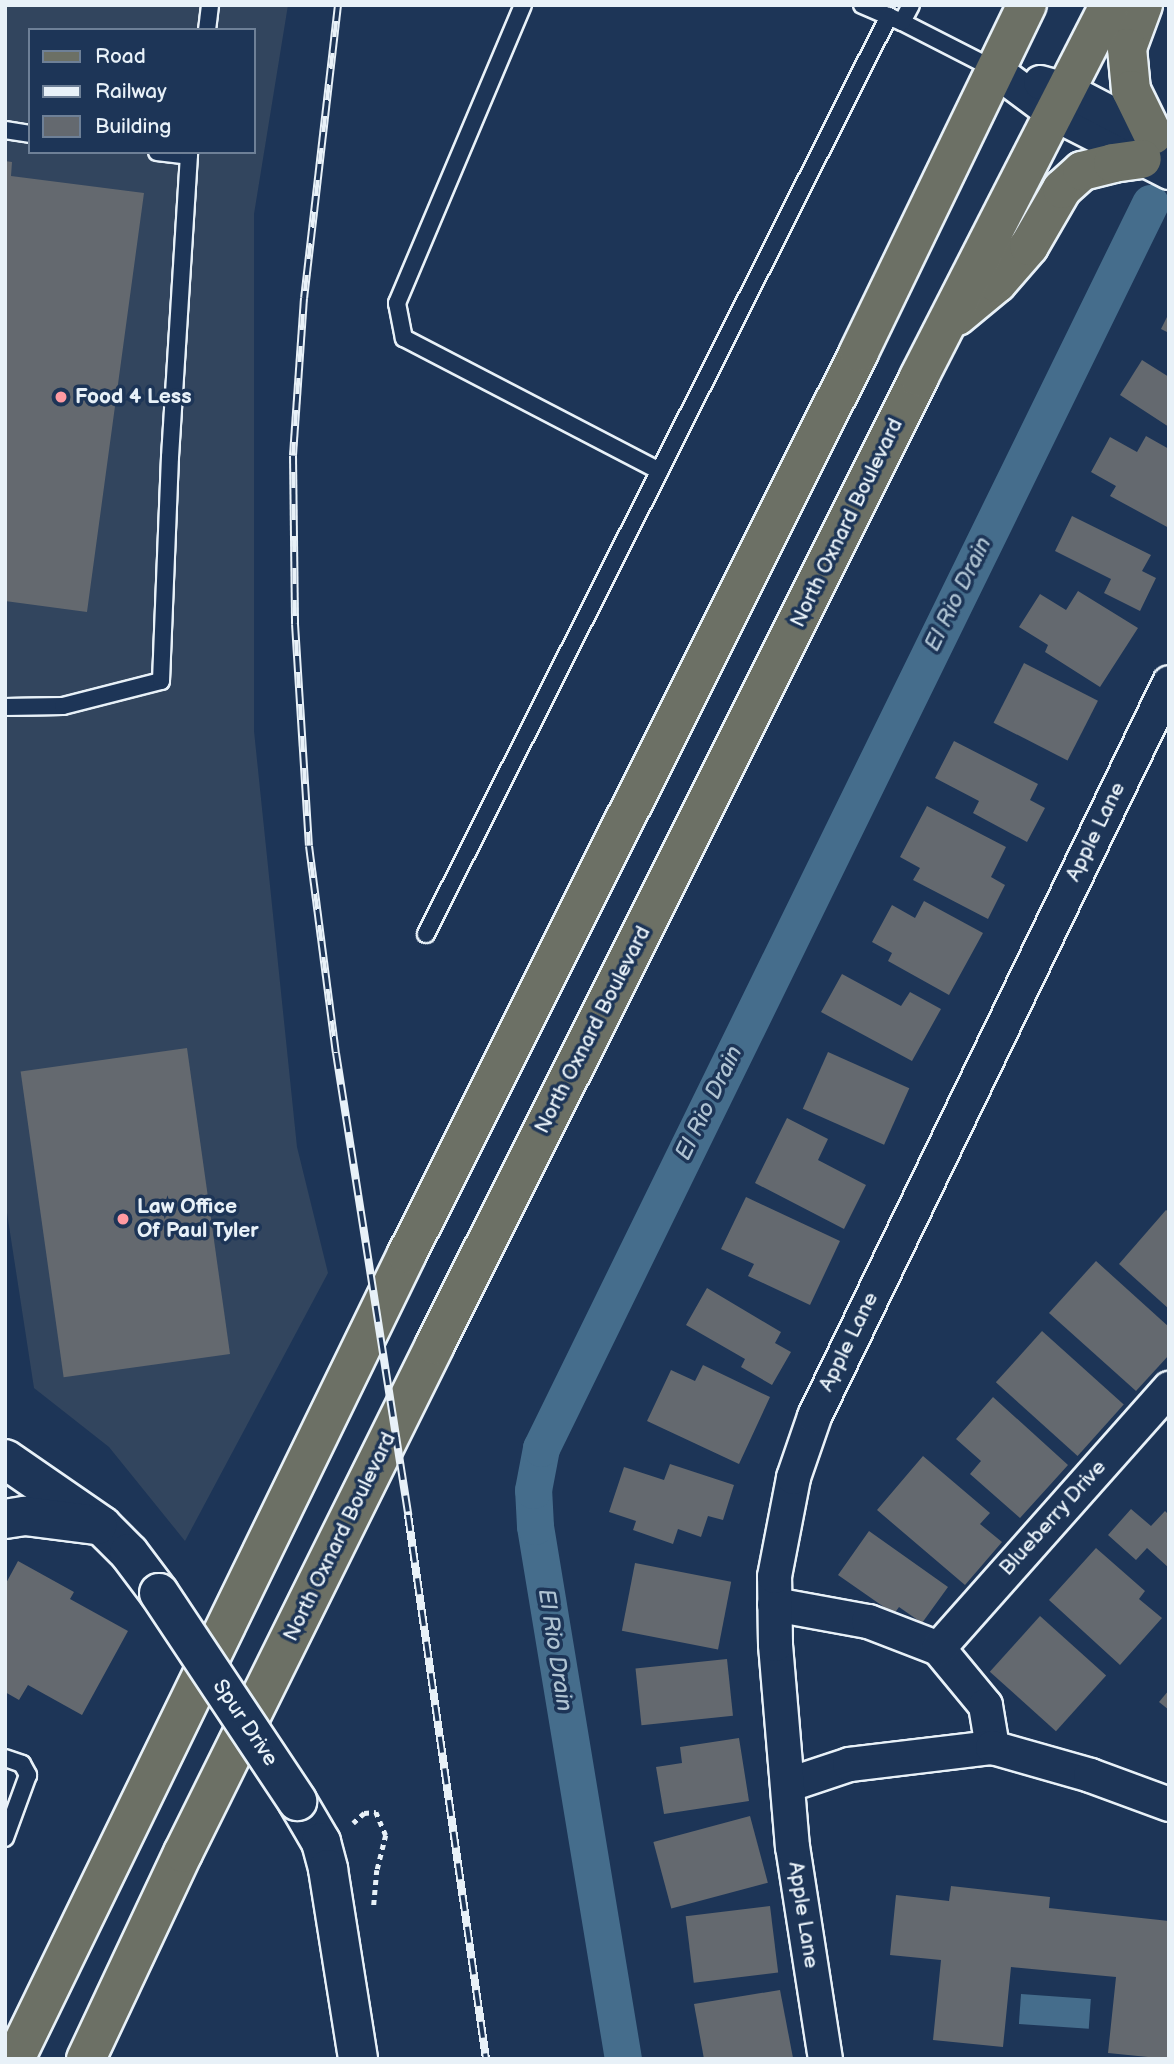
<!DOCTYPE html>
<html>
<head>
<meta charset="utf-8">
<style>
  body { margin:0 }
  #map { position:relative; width:1174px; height:2064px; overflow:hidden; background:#1d3557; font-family:"Balsamiq Sans",sans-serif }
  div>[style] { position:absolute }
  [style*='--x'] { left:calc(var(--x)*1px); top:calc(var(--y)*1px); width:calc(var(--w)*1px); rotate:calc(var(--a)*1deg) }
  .built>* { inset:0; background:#32455e }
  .water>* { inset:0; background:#456d8c; transform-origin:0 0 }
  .canal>* { height:37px; margin:-18.5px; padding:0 18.5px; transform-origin:18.5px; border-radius:18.5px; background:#456d8c }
  .building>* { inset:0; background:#64696f; transform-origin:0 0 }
  .path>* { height:4.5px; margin-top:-2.25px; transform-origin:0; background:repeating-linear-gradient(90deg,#e8f1f8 0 5px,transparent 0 10px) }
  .roads { filter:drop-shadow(2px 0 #e8f1f8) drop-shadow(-2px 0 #e8f1f8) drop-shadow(0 2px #e8f1f8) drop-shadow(0 -2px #e8f1f8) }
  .lane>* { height:16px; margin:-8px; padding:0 8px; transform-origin:8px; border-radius:8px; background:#1d3557 }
  .street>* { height:33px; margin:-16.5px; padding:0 16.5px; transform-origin:16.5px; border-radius:16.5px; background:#1d3557 }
  .secondary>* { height:38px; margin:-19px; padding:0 19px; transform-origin:19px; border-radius:19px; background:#1d3557 }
  .primary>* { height:38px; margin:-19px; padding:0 19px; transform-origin:19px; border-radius:19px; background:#6c7065 }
  .rail>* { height:8px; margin-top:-4px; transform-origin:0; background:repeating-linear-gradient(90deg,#1d3557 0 16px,#e8f1f8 0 32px); box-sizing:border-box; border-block:2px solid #e8f1f8 }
  .bridges { filter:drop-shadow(2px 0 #e8f1f8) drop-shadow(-2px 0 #e8f1f8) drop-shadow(0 2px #e8f1f8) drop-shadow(0 -2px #e8f1f8) }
  .secondary-bridge>* { height:38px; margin:-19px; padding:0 19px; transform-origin:19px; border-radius:19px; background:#1d3557 }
  .dots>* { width:19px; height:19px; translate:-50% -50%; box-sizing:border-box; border:4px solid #1d3557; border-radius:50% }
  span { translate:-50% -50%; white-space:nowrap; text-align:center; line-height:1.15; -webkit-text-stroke:7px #1d3557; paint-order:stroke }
  .poi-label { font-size:21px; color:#e8f1f8; font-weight:700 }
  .left { translate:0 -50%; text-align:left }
  .street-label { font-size:21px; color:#e8f1f8 }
  .water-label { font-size:23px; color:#afc3d2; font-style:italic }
  .frame { position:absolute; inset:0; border:7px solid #e8f1f8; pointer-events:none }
  .legend { position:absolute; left:28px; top:28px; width:228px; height:126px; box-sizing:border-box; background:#1d3557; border:2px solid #6e8097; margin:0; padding:9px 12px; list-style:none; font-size:21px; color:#e8f1f8 }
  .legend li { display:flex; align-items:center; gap:14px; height:35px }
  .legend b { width:35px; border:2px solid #6e8097 }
</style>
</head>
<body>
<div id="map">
  <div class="built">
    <div style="clip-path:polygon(evenodd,5px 5px,288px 5px,254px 214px,254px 731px,297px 1147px,328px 1273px,185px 1541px,109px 1447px,34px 1388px,5px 1200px,5px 5px,30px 30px,254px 30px,254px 152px,30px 152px,30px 30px)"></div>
  </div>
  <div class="water">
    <div style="left:1021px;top:1994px;width:70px;height:30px;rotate:4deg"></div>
  </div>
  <div class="canal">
    <div style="--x:623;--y:2059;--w:540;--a:-99.38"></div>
    <div style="--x:535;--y:1526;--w:36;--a:-93"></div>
    <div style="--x:533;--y:1490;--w:43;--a:-79.2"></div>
    <div style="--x:541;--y:1448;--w:1386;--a:-63.93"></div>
  </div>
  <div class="building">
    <div style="clip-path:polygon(5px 161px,12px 162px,11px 176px,144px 193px,87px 612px,5px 601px)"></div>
    <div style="clip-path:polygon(1169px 313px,1169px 333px,1161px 329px)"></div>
    <div style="clip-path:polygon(1142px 360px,1169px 377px,1169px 427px,1120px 395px)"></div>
    <div style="clip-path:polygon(1146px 436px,1169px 449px,1169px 528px,1110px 496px,1116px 486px,1091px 472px,1110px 437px,1137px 452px)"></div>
    <div style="clip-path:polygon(1072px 516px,1151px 555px,1142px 571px,1156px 578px,1140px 611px,1104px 593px,1111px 579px,1055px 551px)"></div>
    <div style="clip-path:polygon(1078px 591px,1138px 628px,1100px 687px,1045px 652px,1048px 645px,1019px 627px,1040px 594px,1066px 610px)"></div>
    <div style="left:1024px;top:663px;width:83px;height:67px;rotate:27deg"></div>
    <div style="clip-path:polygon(954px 741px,1038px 784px,1030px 800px,1045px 808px,1027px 842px,973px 813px,979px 801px,935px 778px)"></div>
    <div style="clip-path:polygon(927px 806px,1006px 847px,991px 877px,1005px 885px,988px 919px,913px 880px,920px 868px,900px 857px)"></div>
    <div style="clip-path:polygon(924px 901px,983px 933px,949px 995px,888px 961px,892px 953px,872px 942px,892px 905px,915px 918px)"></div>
    <div style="clip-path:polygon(842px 974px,901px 1006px,910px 992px,941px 1009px,912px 1061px,821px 1012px)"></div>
    <div style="left:187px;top:1048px;width:309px;height:168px;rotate:82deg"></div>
    <div style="left:828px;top:1052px;width:89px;height:62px;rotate:24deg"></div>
    <div style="clip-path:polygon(787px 1118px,828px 1139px,818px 1160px,866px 1185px,844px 1229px,755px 1183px)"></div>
    <div style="clip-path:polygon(746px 1197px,840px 1241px,810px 1305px,748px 1276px,754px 1264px,721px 1249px)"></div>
    <div style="clip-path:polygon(1166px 1210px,1169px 1212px,1169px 1309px,1119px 1264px)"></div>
    <div style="clip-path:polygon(1096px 1261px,1169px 1327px,1169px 1355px,1136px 1391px,1049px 1313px)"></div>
    <div style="clip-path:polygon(707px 1288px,781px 1332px,775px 1343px,791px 1352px,772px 1385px,741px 1367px,745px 1359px,686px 1325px)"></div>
    <div style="left:1042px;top:1331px;width:110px;height:69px;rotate:42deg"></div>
    <div style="clip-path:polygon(703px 1365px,770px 1397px,739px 1464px,647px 1421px,671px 1370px,695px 1381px)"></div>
    <div style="clip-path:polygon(993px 1397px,1068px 1465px,1020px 1518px,970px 1474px,981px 1461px,956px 1439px)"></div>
    <div style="clip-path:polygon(923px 1456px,990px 1513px,980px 1524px,1002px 1542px,965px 1585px,877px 1510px)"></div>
    <div style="clip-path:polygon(670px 1464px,734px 1485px,723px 1520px,708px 1516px,701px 1537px,678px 1529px,673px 1544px,633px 1530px,636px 1521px,609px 1512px,624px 1467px,664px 1480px)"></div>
    <div style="clip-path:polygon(1131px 1509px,1151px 1526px,1165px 1511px,1169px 1515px,1169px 1568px,1147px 1548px,1136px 1560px,1108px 1535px)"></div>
    <div style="clip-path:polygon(869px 1531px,948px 1587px,922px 1623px,899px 1607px,894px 1614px,838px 1575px)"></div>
    <div style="clip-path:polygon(1096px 1548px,1145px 1591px,1139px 1599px,1162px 1618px,1120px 1665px,1049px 1600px)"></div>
    <div style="clip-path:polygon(18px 1561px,74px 1592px,70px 1599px,128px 1631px,82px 1715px,28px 1685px,19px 1700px,5px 1692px,5px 1585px)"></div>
    <div style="left:635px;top:1563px;width:98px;height:69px;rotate:11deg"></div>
    <div style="left:1040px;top:1616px;width:89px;height:75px;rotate:42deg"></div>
    <div style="left:727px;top:1659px;width:57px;height:92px;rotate:84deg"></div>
    <div style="clip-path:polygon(1169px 1690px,1169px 1710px,1159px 1702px)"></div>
    <div style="clip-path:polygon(739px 1738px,749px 1801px,664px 1814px,656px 1767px,682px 1763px,680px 1747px)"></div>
    <div style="left:750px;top:1816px;width:69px;height:100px;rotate:75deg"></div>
    <div style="clip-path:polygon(951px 1886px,1050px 1897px,1049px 1908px,1169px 1921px,1168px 2059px,1108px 2053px,1116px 1977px,1011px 1967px,1003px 2047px,933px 2040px,941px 1960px,890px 1955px,896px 1895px,949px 1901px)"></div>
    <div style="left:770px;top:1906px;width:67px;height:85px;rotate:83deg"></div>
    <div style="clip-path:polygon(780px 1990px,793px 2058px,704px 2059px,694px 2004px)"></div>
  </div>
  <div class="path">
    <div style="--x:353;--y:1823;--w:15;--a:-42"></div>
    <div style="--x:364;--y:1813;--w:12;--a:-5"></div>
    <div style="--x:376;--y:1812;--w:25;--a:67"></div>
    <div style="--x:386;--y:1835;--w:36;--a:104"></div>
    <div style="--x:377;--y:1870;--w:35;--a:95"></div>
  </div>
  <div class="roads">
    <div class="lane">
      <div style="--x:523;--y:5;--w:324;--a:112.9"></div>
      <div style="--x:397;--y:303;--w:36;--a:79"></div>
      <div style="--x:404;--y:338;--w:288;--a:27.5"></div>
      <div style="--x:862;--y:5;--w:43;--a:23"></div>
      <div style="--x:902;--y:22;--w:103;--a:27.1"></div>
      <div style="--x:902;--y:22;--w:19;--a:-62"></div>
      <div style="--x:207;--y:30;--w:25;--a:-83"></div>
      <div style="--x:5;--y:130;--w:25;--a:9"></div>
      <div style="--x:157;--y:152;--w:32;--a:7"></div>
      <div style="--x:5;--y:707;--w:58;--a:-1"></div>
      <div style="--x:63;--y:706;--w:101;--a:-14.3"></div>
      <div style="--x:161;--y:681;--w:224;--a:-87.7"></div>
      <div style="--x:170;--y:457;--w:306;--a:-86.4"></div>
      <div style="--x:426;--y:934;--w:1028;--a:-63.24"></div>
      <div style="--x:5;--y:1758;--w:18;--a:19"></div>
      <div style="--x:22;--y:1764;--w:13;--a:61"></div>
      <div style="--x:28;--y:1775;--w:67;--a:110.1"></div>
    </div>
    <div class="street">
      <div style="--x:994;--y:69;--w:74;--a:36.7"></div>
      <div style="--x:1053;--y:113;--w:130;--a:27"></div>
      <div style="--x:1040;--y:82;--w:26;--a:16"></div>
      <div style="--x:1065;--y:89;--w:113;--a:27.5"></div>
      <div style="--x:774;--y:1604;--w:96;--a:10.3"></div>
      <div style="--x:868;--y:1621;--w:75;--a:21.1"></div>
      <div style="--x:938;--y:1648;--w:74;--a:50.5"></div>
      <div style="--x:985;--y:1705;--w:43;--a:80.5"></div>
      <div style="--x:938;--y:1648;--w:348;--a:-48.4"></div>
      <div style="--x:789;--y:1784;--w:63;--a:-18.4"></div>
      <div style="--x:849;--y:1764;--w:144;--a:-6.8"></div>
      <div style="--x:992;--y:1747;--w:102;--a:15.9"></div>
      <div style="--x:1090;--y:1775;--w:84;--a:20.2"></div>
      <div style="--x:825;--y:2059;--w:215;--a:-98.8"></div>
      <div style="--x:792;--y:1847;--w:204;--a:-94.8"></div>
      <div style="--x:775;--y:1644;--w:68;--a:-90.8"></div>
      <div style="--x:774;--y:1576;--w:101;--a:-79.1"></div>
      <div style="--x:793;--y:1477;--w:65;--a:-71"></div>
      <div style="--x:814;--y:1416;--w:815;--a:-64.19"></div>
    </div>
    <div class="secondary">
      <div style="--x:5;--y:1459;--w:118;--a:34.6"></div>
      <div style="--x:102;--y:1526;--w:38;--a:45"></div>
      <div style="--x:129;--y:1553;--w:50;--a:53.1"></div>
      <div style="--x:5;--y:1519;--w:20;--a:-9"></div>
      <div style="--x:25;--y:1516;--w:73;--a:7.1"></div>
      <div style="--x:297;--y:1801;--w:48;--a:59.7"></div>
      <div style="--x:321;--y:1842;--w:28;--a:75"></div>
      <div style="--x:328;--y:1869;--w:192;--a:81"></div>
    </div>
    <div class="primary">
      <div style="--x:1143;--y:5;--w:46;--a:110.4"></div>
      <div style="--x:1127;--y:48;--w:42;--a:84.6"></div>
      <div style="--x:1131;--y:90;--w:50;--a:63.9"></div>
      <div style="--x:957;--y:316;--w:52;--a:-39.5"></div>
      <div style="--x:997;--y:283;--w:49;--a:-49.1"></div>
      <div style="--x:1029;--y:246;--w:66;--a:-59.9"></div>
      <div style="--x:1062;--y:189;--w:27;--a:-42"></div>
      <div style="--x:1082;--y:171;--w:32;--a:-14"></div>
      <div style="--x:1113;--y:163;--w:29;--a:-8"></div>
      <div style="--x:15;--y:2059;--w:895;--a:-64.04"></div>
      <div style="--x:407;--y:1254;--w:1009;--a:-63.38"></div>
      <div style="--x:859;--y:352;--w:386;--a:-64.2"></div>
      <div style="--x:86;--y:2059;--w:228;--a:-64.8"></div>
      <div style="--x:183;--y:1853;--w:567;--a:-63.62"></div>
      <div style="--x:435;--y:1345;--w:1082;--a:-63.43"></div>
      <div style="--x:919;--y:377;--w:418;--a:-62.9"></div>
    </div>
  </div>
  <div class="rail">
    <div style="--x:338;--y:5;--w:295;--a:96.6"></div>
    <div style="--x:304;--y:298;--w:158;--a:94"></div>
    <div style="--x:293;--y:456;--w:168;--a:89.3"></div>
    <div style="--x:295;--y:624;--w:222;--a:86.4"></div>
    <div style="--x:309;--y:846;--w:209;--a:82.6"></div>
    <div style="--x:336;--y:1053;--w:468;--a:81.1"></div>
    <div style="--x:408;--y:1515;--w:550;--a:81.84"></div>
  </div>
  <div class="bridges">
    <div class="secondary-bridge">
      <div style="--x:159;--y:1593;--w:250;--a:56.4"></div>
    </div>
  </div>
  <div class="dots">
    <div style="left:61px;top:397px;background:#ff9aa2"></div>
    <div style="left:123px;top:1219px;background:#ff9aa2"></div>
  </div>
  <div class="poi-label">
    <span class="left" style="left:75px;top:397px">Food 4 Less</span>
    <span class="left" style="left:137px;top:1219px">Law Office<br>Of Paul Tyler</span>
  </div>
  <div class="street-label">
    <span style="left:847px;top:523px;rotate:-64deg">North Oxnard Boulevard</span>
    <span style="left:1096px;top:832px;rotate:-64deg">Apple Lane</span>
    <span style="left:593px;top:1030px;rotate:-63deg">North Oxnard Boulevard</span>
    <span style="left:849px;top:1342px;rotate:-64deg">Apple Lane</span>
    <span style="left:1053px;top:1518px;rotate:-48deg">Blueberry Drive</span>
    <span style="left:340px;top:1537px;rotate:-64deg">North Oxnard Boulevard</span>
    <span style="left:245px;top:1723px;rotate:56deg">Spur Drive</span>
    <span style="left:803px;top:1915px;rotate:81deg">Apple Lane</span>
  </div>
  <div class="water-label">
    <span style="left:958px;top:594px;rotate:-64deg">El Rio Drain</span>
    <span style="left:709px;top:1103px;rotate:-64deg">El Rio Drain</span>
    <span style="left:555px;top:1650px;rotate:81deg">El Rio Drain</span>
  </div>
  <div class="frame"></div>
  <ul class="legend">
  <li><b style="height:9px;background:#6c7065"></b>Road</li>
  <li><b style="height:9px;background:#e8f1f8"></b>Railway</li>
  <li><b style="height:19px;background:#64696f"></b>Building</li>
  </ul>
</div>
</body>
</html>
